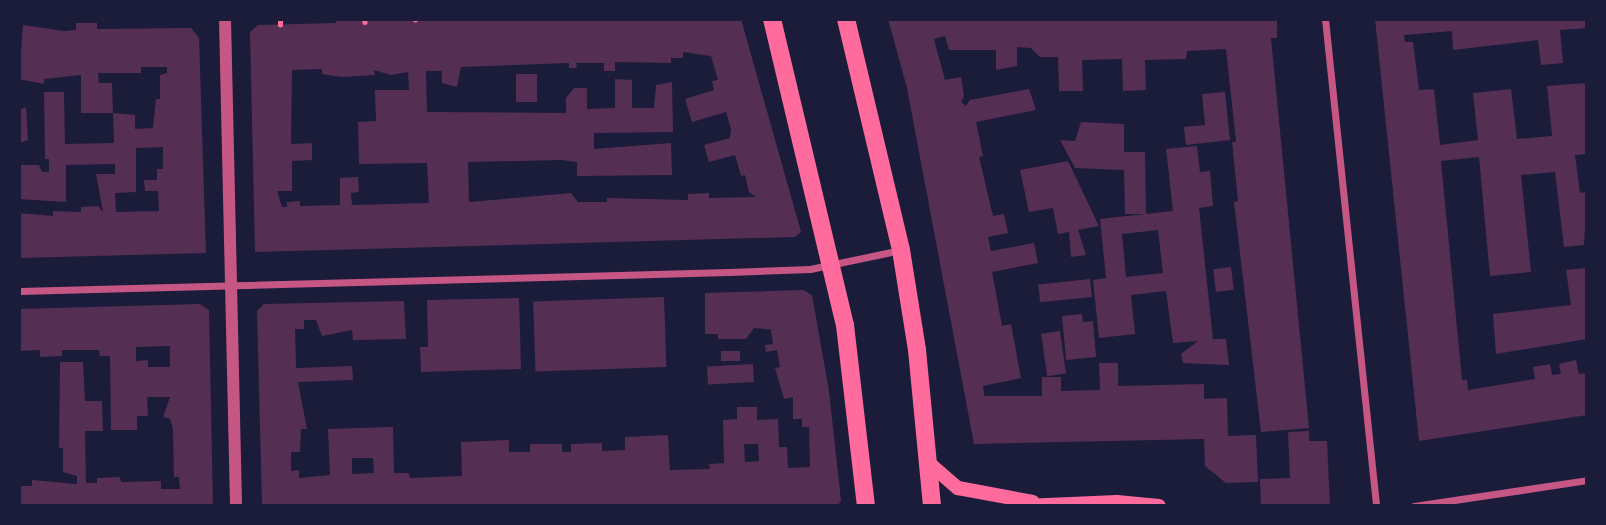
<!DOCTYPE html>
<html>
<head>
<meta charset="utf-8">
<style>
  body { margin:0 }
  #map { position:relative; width:1606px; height:525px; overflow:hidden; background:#1b1b3a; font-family:Merriweather,serif }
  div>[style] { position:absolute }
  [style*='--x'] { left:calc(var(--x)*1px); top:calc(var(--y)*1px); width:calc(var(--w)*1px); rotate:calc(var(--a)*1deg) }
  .building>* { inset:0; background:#542f53; transform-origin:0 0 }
  .path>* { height:4.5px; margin:-2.25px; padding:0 2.25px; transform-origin:2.25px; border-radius:2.25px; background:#ff6b9d }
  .minor>* { height:7px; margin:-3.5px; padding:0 3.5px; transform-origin:3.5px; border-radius:3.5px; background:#c65784 }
  .tertiary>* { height:12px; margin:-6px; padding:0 6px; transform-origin:6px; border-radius:6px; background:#c65784 }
  .secondary>* { height:14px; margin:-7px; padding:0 7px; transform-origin:7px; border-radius:7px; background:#ff6b9d }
  .primary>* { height:18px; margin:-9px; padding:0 9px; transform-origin:9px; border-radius:9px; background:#ff6b9d }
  span { translate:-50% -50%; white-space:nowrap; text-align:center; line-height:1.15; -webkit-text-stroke:5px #1b1b3a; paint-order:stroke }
  .frame { position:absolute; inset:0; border:21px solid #1b1b3a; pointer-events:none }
</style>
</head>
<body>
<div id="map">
  <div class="building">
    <div style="clip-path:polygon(evenodd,335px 19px,741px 19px,801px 232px,795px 237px,255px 252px,250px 32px,258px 25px,336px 23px,335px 19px,683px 52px,711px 56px,718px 80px,712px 81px,714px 90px,685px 99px,692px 122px,726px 112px,731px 129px,730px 138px,704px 145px,709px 162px,735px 155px,741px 176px,745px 175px,749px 192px,756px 197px,709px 198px,709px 193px,688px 194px,688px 200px,607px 198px,607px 202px,578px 202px,571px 193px,469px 202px,468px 162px,562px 160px,577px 162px,577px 176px,672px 175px,671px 143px,594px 149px,594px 133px,673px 132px,672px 82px,656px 85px,654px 108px,632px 108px,632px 80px,615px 79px,615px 108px,587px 109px,587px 88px,574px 88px,566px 98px,566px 113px,427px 112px,426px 71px,442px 71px,442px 83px,457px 87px,461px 67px,569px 63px,569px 68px,577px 68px,576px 63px,604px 63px,604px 71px,615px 71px,615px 62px,671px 63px,671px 58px,683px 58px,683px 52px,335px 19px,322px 69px,322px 74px,341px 77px,375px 75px,374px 70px,391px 75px,408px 72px,409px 90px,375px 90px,376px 121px,358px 122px,359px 164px,427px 163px,429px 203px,352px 205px,351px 193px,359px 192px,358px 177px,340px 178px,340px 205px,300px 206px,300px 201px,287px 202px,287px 207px,282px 207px,277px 191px,292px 191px,292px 161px,312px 160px,312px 143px,291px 144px,292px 70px,322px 69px)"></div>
    <div style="clip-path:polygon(888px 19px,1277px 19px,1277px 38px,1271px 38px,1309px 428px,1261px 432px,1234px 202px,1238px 201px,1232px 142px,1236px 142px,1226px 49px,1187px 51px,1186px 59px,1145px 60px,1146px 90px,1123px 91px,1122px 59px,1082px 60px,1083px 91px,1059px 91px,1058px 57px,1040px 57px,1031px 48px,1017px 47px,1017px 66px,996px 70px,996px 50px,949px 50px,945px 36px,934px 39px,945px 80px,961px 77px,964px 96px,961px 102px,966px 106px,970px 100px,1029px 89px,1036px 110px,976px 122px,983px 156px,979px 157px,993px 216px,1004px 214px,1008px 233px,988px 237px,991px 251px,1034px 243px,1038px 263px,992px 272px,1002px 326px,1011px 324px,1021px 378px,983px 386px,984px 396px,1042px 396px,1042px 377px,1061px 377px,1061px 391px,1100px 390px,1099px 363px,1118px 363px,1118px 386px,1204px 384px,1204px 399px,1227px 398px,1228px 436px,1256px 435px,1258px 482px,1226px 483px,1205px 466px,1204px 439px,974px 444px,907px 88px)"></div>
    <div style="clip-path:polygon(1375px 19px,1587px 19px,1587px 28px,1560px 30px,1563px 63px,1541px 65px,1538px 40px,1453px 50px,1452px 31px,1404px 35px,1405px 42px,1413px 42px,1419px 90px,1434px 89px,1440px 145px,1478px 140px,1473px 93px,1511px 89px,1517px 139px,1552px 136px,1547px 86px,1587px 83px,1587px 154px,1575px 155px,1580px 193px,1587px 192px,1584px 245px,1564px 247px,1555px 172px,1521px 175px,1531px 272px,1490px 276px,1479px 157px,1441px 161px,1462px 380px,1467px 380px,1468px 390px,1535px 379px,1533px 367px,1550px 364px,1552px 375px,1561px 374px,1559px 364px,1576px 360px,1579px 374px,1587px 373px,1587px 415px,1419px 441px)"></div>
    <div style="clip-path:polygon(evenodd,76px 23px,97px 23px,97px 29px,191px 28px,199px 38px,206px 253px,19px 258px,19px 213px,53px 216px,53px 211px,81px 212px,81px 207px,98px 206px,103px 212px,96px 174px,115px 174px,115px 164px,66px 165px,66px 202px,19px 199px,19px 165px,39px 165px,42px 172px,49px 172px,49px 159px,45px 159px,44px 92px,64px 92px,65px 144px,114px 143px,113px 113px,81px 113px,81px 75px,44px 79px,44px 84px,19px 79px,23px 25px,64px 31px,76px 30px,76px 23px,141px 67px,167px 67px,167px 73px,160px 75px,160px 99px,156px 99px,153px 128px,135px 129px,135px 115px,113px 113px,112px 83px,99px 83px,98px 73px,141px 73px,141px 67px,76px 23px,163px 147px,163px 169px,157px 169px,157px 180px,144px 180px,145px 191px,158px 191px,159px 211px,116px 212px,115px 193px,136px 192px,136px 148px,163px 147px)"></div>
    <div style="left:537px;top:74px;width:28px;height:21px;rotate:90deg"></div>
    <div style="clip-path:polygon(1225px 92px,1230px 140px,1186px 145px,1184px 127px,1205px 125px,1202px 94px)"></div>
    <div style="clip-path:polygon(26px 107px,28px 140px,19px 143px,19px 110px)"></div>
    <div style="clip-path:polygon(1081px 122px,1124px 124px,1124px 152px,1145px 152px,1146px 214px,1125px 214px,1124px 170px,1075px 168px,1060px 140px,1075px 141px)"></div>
    <div style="clip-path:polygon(evenodd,1197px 146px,1200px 172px,1210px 171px,1213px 206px,1199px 208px,1213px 339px,1226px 339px,1229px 365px,1183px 363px,1181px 354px,1198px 341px,1173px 343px,1166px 291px,1131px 295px,1135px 334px,1099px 338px,1093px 280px,1106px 278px,1100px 219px,1173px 211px,1166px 149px,1197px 146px,1158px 230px,1163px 273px,1126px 277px,1122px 234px,1158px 230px)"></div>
    <div style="clip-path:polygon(1068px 161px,1099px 226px,1078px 230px,1086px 255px,1071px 257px,1069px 232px,1058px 234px,1053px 208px,1029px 212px,1020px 170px)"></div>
    <div style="left:1231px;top:267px;width:23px;height:18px;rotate:83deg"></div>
    <div style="clip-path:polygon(1587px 268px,1587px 339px,1496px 354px,1493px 314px,1571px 305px,1566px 270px)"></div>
    <div style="left:1090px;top:279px;width:18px;height:52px;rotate:84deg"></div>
    <div style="clip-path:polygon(evenodd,803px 290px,812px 295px,829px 391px,841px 501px,837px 506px,262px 506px,257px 311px,264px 304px,404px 301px,406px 339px,353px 340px,352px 330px,322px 336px,316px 320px,304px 320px,304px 329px,295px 329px,296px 368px,352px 366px,353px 380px,298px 382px,307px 429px,301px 429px,300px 452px,291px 452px,291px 471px,299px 470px,299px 478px,330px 475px,328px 429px,393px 427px,394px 473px,409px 473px,410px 478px,462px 476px,461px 442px,509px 440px,509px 452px,530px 452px,530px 444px,562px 444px,562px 452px,571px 452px,571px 444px,602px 443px,602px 451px,625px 450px,625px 437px,668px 435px,670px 470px,710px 469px,709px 464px,724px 463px,723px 420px,737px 419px,737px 407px,757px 407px,757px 420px,778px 419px,779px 447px,787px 447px,788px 468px,810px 467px,809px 427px,802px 427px,802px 419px,793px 419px,793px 397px,784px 399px,775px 368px,780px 367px,777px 350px,766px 352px,765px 345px,773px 344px,771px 330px,775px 330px,754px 328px,746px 339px,718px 339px,718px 334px,705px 334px,705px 293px,803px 290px,744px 444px,758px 444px,759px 461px,745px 462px,744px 444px,803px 290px,352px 458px,373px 458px,374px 473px,352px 474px,352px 458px)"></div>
    <div style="left:664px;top:297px;width:70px;height:131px;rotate:88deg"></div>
    <div style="clip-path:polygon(519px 298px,521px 369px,421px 372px,420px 347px,428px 347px,427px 300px)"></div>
    <div style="clip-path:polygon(evenodd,200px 304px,209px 310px,213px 506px,19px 506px,19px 486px,32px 486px,32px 480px,77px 484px,77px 476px,63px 472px,63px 448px,59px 448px,60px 362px,83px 362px,85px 401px,102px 401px,103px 431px,85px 431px,86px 483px,97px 483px,97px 478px,120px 477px,121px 482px,161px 481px,161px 489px,180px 489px,179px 477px,174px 477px,173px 429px,170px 419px,163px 417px,170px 397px,147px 397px,148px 416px,137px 416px,137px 430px,111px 430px,110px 356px,100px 356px,99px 350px,62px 350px,62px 356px,40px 357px,40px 350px,19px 351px,19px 309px,200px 304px,170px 346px,170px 367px,148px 367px,148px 360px,136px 361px,136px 347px,170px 346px)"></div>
    <div style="clip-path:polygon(1082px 314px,1083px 322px,1093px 321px,1096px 357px,1066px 360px,1062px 316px)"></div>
    <div style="left:1060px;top:331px;width:43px;height:19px;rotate:82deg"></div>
    <div style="left:721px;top:351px;width:19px;height:10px"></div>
    <div style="left:753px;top:364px;width:18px;height:46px;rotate:87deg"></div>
    <div style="clip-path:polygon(1309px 431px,1309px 441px,1327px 441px,1330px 506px,1261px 506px,1260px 479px,1290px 478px,1288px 432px)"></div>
  </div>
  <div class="path">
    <div style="--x:365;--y:19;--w:3;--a:90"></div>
    <div style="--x:415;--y:20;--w:1;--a:-90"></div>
    <div style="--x:280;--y:25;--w:6;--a:-90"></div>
  </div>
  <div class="minor">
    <div style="--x:1325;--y:19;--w:490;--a:84"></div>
    <div style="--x:19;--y:291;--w:710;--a:-1.53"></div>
    <div style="--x:729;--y:272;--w:81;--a:-2.1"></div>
    <div style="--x:810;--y:269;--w:93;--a:-11.8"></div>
    <div style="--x:1414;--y:506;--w:175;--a:-8.5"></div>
  </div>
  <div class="tertiary">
    <div style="--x:225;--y:19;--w:487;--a:88.7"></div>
  </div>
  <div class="secondary">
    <div style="--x:930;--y:464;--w:37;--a:41"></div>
    <div style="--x:958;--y:488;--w:76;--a:10.6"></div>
    <div style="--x:1024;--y:506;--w:93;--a:-2.5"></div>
    <div style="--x:1117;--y:502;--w:42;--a:5.4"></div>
  </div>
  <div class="primary">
    <div style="--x:772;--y:19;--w:315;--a:76.6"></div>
    <div style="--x:845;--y:325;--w:182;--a:83.4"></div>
    <div style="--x:846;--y:19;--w:237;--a:76.6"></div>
    <div style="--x:901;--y:250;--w:101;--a:80.9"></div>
    <div style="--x:917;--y:350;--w:157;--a:84.5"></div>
  </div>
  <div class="frame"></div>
</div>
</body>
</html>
